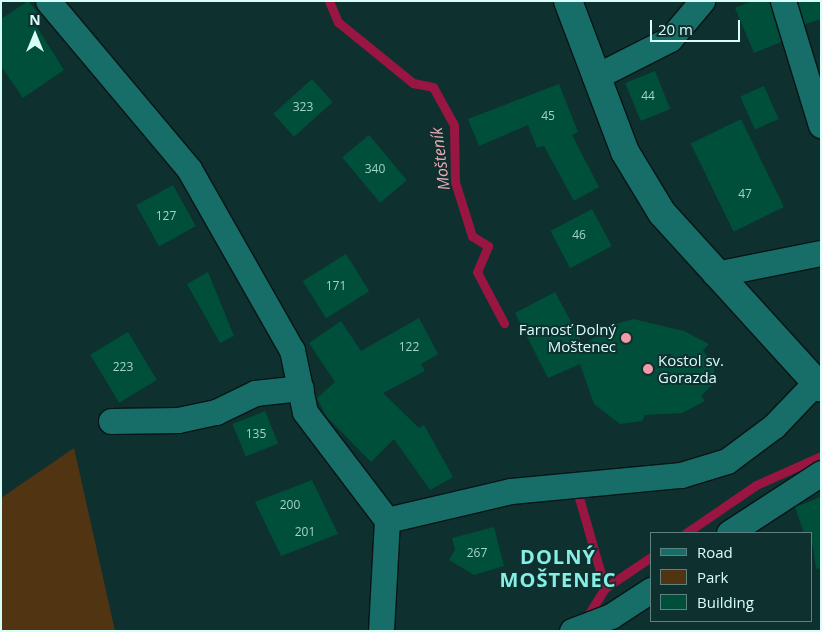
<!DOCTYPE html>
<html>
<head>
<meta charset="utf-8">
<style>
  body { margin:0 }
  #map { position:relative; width:822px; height:632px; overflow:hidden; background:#0e302e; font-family:"Open Sans",sans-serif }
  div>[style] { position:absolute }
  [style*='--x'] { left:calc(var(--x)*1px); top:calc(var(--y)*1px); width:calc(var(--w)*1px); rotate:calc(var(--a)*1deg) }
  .green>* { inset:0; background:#513512 }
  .stream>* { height:9px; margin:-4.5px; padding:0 4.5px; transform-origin:4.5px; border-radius:4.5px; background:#991642 }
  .building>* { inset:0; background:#004f3b; transform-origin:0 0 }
  .roads { filter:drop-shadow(1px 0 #081514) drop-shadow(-1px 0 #081514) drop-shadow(0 1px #081514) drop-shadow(0 -1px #081514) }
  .minor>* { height:25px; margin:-12.5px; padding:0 12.5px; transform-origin:12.5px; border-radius:12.5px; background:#176d68 }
  .tertiary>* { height:28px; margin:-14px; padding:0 14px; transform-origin:14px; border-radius:14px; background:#176d68 }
  .dots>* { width:14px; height:14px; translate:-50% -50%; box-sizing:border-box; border:2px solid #0e302e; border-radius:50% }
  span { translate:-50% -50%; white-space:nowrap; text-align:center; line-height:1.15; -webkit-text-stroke:4px #0e302e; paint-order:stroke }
  .number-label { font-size:12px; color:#a2d2ca }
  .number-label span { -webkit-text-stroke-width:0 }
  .poi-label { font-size:15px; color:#d8fefa }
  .right { translate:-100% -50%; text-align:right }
  .left { translate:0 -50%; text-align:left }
  .water-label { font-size:16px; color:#efadb7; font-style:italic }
  .district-label { font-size:20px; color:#87eee5; font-weight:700; letter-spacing:1px }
  .frame { position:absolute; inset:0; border:2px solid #d8fefa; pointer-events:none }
  .legend { position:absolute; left:650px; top:532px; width:162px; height:90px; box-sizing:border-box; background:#0e302e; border:1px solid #5f8280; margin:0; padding:6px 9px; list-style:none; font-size:15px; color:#d8fefa }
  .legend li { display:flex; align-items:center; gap:10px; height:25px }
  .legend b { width:25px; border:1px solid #5f8280 }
  .north { position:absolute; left:10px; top:10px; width:50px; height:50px; -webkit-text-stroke:4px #0e302e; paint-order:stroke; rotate:0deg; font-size:14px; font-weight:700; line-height:20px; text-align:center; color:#d8fefa }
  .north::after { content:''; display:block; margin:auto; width:18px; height:22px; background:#d8fefa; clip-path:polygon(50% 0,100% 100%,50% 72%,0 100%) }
  .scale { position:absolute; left:650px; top:20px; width:90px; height:22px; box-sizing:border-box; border:2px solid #d8fefa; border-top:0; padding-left:6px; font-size:15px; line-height:18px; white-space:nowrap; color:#d8fefa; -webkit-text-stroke:4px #0e302e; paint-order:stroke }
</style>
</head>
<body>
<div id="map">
  <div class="green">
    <div style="clip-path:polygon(74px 448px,115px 631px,1px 631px,1px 498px)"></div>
  </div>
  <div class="stream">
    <div style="--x:329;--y:1;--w:23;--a:67"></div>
    <div style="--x:338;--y:22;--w:97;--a:39.1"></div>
    <div style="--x:413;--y:83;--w:20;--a:11"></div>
    <div style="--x:433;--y:87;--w:43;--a:61.1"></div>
    <div style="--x:454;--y:125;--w:57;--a:89"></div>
    <div style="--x:455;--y:182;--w:57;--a:72.5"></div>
    <div style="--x:472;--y:236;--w:19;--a:32"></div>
    <div style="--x:488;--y:246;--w:28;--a:113"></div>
    <div style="--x:477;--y:272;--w:58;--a:62.1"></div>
    <div style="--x:578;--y:494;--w:98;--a:74"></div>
    <div style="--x:605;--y:588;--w:38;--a:122"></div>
    <div style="--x:686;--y:533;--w:85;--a:-34.4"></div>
    <div style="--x:756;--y:485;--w:71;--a:-24"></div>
    <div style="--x:605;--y:588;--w:55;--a:-34"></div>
  </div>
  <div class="building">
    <div style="clip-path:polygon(28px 1px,42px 18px,35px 24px,64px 70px,23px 98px,1px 66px,1px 19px)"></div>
    <div style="clip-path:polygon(752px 1px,769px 1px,781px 42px,754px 53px,735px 8px)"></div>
    <div style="clip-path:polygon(798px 1px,821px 1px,821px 19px,805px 24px)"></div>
    <div style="left:655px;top:71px;width:41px;height:32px;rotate:68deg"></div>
    <div style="left:312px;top:79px;width:31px;height:52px;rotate:48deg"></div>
    <div style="clip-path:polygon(559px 84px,578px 132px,572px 135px,599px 187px,574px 201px,544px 146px,537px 148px,528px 125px,479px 146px,468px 119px)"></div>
    <div style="left:764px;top:86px;width:36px;height:26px;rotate:66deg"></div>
    <div style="left:741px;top:119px;width:98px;height:56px;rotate:64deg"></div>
    <div style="left:369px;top:135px;width:59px;height:35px;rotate:50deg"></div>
    <div style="left:173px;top:185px;width:47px;height:42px;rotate:61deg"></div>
    <div style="left:592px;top:209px;width:42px;height:47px;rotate:62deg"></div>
    <div style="left:346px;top:254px;width:44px;height:51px;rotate:58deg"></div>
    <div style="clip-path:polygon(208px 272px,234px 336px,220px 343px,187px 284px)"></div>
    <div style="clip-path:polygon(555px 292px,584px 346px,606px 327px,633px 319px,684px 331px,709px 344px,703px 351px,714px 365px,714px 383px,701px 396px,705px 401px,682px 413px,645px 415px,642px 421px,620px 424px,594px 404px,580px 364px,548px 378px,515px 313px)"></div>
    <div style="clip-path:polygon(419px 318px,438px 354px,421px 364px,425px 371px,383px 393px,419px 428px,424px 425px,453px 477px,430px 490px,394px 439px,371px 462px,326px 416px,317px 398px,335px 382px,309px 343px,341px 321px,361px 351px)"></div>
    <div style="left:128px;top:332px;width:56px;height:44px;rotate:59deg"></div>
    <div style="left:265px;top:411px;width:35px;height:35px;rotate:68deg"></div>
    <div style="clip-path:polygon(312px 480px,338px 534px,281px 556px,255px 502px)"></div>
    <div style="clip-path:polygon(821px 497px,821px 568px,816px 569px,811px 533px,804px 533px,795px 507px)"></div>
    <div style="clip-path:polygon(494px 527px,504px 566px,474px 575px,449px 560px,455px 550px,452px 538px)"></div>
  </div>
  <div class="roads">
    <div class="minor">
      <div style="--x:48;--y:1;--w:219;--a:50"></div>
      <div style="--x:189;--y:169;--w:208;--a:60.4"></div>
      <div style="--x:292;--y:350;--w:63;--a:78.2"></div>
      <div style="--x:305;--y:412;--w:136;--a:52.8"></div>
      <div style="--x:387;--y:520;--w:111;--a:93.1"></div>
      <div style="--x:783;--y:1;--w:130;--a:73"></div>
      <div style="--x:595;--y:77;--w:84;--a:-26.9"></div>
      <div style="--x:670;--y:39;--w:50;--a:-49.9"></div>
      <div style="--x:715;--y:274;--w:108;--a:-11.2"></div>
      <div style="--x:111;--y:421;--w:67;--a:-0.9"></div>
      <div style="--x:178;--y:420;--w:39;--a:-12"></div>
      <div style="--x:216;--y:412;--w:43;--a:-26"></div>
      <div style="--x:255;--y:393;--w:46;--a:-6.2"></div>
      <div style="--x:387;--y:520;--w:127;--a:-13.2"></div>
      <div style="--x:511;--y:491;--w:171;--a:-5.4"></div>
      <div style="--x:681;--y:475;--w:48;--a:-16.9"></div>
      <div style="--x:727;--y:461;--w:59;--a:-36.7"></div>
      <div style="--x:774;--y:426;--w:61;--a:-46.3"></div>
      <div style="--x:729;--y:533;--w:110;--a:-33.1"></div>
      <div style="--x:572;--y:631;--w:42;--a:-21"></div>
      <div style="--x:611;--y:616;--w:48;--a:-33"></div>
    </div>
    <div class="tertiary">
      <div style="--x:568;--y:1;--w:161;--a:69.3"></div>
      <div style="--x:625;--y:152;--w:71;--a:58.8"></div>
      <div style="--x:662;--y:213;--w:236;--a:47.7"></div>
    </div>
  </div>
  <div class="dots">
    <div style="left:626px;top:338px;background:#f39aa9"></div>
    <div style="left:648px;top:369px;background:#f39aa9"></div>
  </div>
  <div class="number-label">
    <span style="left:648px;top:96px">44</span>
    <span style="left:303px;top:107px">323</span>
    <span style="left:548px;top:116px">45</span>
    <span style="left:375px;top:169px">340</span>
    <span style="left:745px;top:194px">47</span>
    <span style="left:166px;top:216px">127</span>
    <span style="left:579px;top:235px">46</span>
    <span style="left:336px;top:286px">171</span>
    <span style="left:409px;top:347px">122</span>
    <span style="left:123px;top:367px">223</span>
    <span style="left:256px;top:434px">135</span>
    <span style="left:290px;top:505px">200</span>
    <span style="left:305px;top:532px">201</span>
    <span style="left:477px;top:553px">267</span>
  </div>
  <div class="poi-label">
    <span class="right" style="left:616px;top:338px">Farnosť Dolný<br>Moštenec</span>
    <span class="left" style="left:658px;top:369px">Kostol sv.<br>Gorazda</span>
  </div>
  <div class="water-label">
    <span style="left:440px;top:159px;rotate:-97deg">Mošteník</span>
  </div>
  <div class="district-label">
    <span style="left:558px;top:568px">DOLNÝ<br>MOŠTENEC</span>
  </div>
  <div class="frame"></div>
  <ul class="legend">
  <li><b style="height:6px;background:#176d68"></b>Road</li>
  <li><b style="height:14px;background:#513512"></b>Park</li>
  <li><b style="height:14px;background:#004f3b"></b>Building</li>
  </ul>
  <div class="north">N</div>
  <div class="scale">20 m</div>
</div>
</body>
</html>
